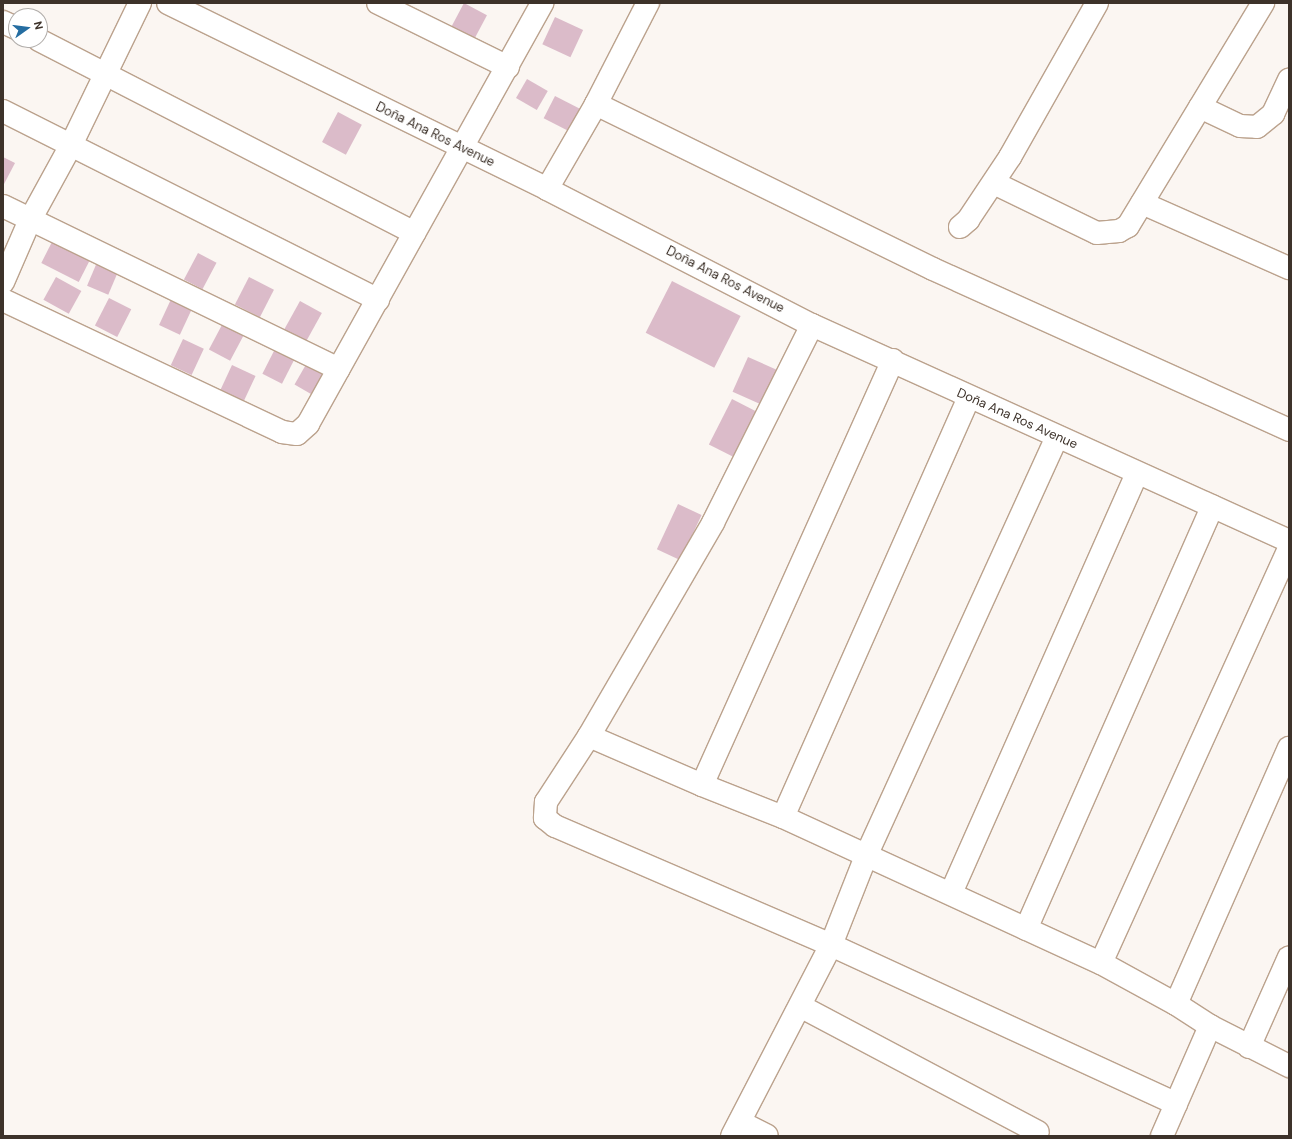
<!DOCTYPE html>
<html>
<head>
<meta charset="utf-8">
<style>
  body { margin:0 }
  #map { position:relative; width:1292px; height:1139px; overflow:hidden; background:#fbf6f2; font-family:"DM Sans",sans-serif }
  div>[style] { position:absolute }
  [style*='--x'] { left:calc(var(--x)*1px); top:calc(var(--y)*1px); width:calc(var(--w)*1px); rotate:calc(var(--a)*1deg) }
  .building>* { inset:0; background:#dbbbc9; transform-origin:0 0 }
  .roads { filter:drop-shadow(1px 0 #bba28d) drop-shadow(-1px 0 #bba28d) drop-shadow(0 1px #bba28d) drop-shadow(0 -1px #bba28d) }
  .street>* { height:22px; margin:-11px; padding:0 11px; transform-origin:11px; border-radius:11px; background:#fff }
  span { translate:-50% -50%; white-space:nowrap; text-align:center; line-height:1.15; -webkit-text-stroke:3px #fff; paint-order:stroke }
  .street-label { font-size:13px; color:#3d322a }
  .frame { position:absolute; inset:0; border:4px solid #3d322a; pointer-events:none }
  .north { position:absolute; left:8px; top:8px; width:40px; height:40px; box-sizing:border-box; background:#fff; border:1px solid #b1adaa; border-radius:50%; rotate:76deg; font-size:11px; font-weight:700; line-height:16px; text-align:center; color:#3d322a }
  .north::after { content:''; display:block; margin:auto; width:14px; height:18px; background:#256da1; clip-path:polygon(50% 0,100% 100%,50% 72%,0 100%) }
</style>
</head>
<body>
<div id="map">
  <div class="building">
    <div style="left:464px;top:3px;width:26px;height:28px;rotate:28deg"></div>
    <div style="left:555px;top:17px;width:31px;height:30px;rotate:25deg"></div>
    <div style="left:527px;top:79px;width:24px;height:22px;rotate:30deg"></div>
    <div style="left:555px;top:96px;width:34px;height:25px;rotate:27deg"></div>
    <div style="left:338px;top:112px;width:27px;height:34px;rotate:28deg"></div>
    <div style="clip-path:polygon(3px 157px,15px 163px,3px 186px)"></div>
    <div style="left:54px;top:238px;width:42px;height:28px;rotate:27deg"></div>
    <div style="left:198px;top:253px;width:21px;height:30px;rotate:28deg"></div>
    <div style="left:98px;top:260px;width:23px;height:28px;rotate:23deg"></div>
    <div style="left:56px;top:277px;width:29px;height:26px;rotate:29deg"></div>
    <div style="left:249px;top:277px;width:28px;height:31px;rotate:27deg"></div>
    <div style="left:672px;top:281px;width:77px;height:58px;rotate:27deg"></div>
    <div style="left:173px;top:295px;width:23px;height:33px;rotate:25deg"></div>
    <div style="left:109px;top:298px;width:25px;height:31px;rotate:27deg"></div>
    <div style="left:300px;top:301px;width:25px;height:34px;rotate:29deg"></div>
    <div style="left:223px;top:323px;width:24px;height:30px;rotate:28deg"></div>
    <div style="left:183px;top:339px;width:23px;height:29px;rotate:25deg"></div>
    <div style="left:276px;top:347px;width:22px;height:30px;rotate:27deg"></div>
    <div style="left:748px;top:357px;width:32px;height:38px;rotate:24deg"></div>
    <div style="left:308px;top:361px;width:22px;height:27px;rotate:30deg"></div>
    <div style="left:232px;top:365px;width:26px;height:28px;rotate:25deg"></div>
    <div style="left:732px;top:399px;width:29px;height:51px;rotate:27deg"></div>
    <div style="left:678px;top:504px;width:26px;height:50px;rotate:25deg"></div>
  </div>
  <div class="roads">
    <div class="street">
      <div style="--x:168;--y:3;--w:422;--a:26.1"></div>
      <div style="--x:547;--y:189;--w:298;--a:27.2"></div>
      <div style="--x:812;--y:325;--w:524;--a:24.36"></div>
      <div style="--x:378;--y:3;--w:145;--a:26.2"></div>
      <div style="--x:3;--y:22;--w:14;--a:25"></div>
      <div style="--x:39;--y:40;--w:422;--a:27.2"></div>
      <div style="--x:596;--y:104;--w:375;--a:26.1"></div>
      <div style="--x:933;--y:269;--w:391;--a:24.3"></div>
      <div style="--x:1200;--y:107;--w:44;--a:25.4"></div>
      <div style="--x:1240;--y:126;--w:17;--a:3"></div>
      <div style="--x:1257;--y:127;--w:21;--a:-39"></div>
      <div style="--x:1273;--y:114;--w:38;--a:-65"></div>
      <div style="--x:3;--y:111;--w:420;--a:26.7"></div>
      <div style="--x:994;--y:183;--w:114;--a:25.9"></div>
      <div style="--x:1097;--y:233;--w:22;--a:-5"></div>
      <div style="--x:1119;--y:231;--w:10;--a:-29"></div>
      <div style="--x:1128;--y:226;--w:261;--a:-58.8"></div>
      <div style="--x:547;--y:189;--w:98;--a:-60"></div>
      <div style="--x:596;--y:104;--w:114;--a:-62.8"></div>
      <div style="--x:1142;--y:203;--w:161;--a:23.9"></div>
      <div style="--x:3;--y:206;--w:373;--a:25.9"></div>
      <div style="--x:960;--y:227;--w:11;--a:-41"></div>
      <div style="--x:968;--y:220;--w:76;--a:-56.3"></div>
      <div style="--x:1010;--y:157;--w:177;--a:-60.5"></div>
      <div style="--x:3;--y:282;--w:68;--a:-66.5"></div>
      <div style="--x:30;--y:220;--w:85;--a:-61.3"></div>
      <div style="--x:71;--y:145;--w:158;--a:-64.1"></div>
      <div style="--x:3;--y:300;--w:309;--a:25.3"></div>
      <div style="--x:282;--y:432;--w:15;--a:8"></div>
      <div style="--x:297;--y:434;--w:15;--a:-42"></div>
      <div style="--x:308;--y:424;--w:482;--a:-60.9"></div>
      <div style="--x:812;--y:325;--w:221;--a:116.6"></div>
      <div style="--x:713;--y:523;--w:246;--a:120.2"></div>
      <div style="--x:589;--y:736;--w:79;--a:123.1"></div>
      <div style="--x:546;--y:802;--w:16;--a:94"></div>
      <div style="--x:545;--y:818;--w:13;--a:39"></div>
      <div style="--x:555;--y:826;--w:301;--a:23.3"></div>
      <div style="--x:831;--y:945;--w:380;--a:24.7"></div>
      <div style="--x:589;--y:736;--w:123;--a:23.4"></div>
      <div style="--x:702;--y:785;--w:87;--a:21.6"></div>
      <div style="--x:783;--y:817;--w:350;--a:24.7"></div>
      <div style="--x:1101;--y:963;--w:85;--a:28.7"></div>
      <div style="--x:1176;--y:1004;--w:40;--a:32.9"></div>
      <div style="--x:1210;--y:1026;--w:89;--a:26.9"></div>
      <div style="--x:702;--y:785;--w:466;--a:-65.8"></div>
      <div style="--x:783;--y:817;--w:459;--a:-66.1"></div>
      <div style="--x:951;--y:893;--w:459;--a:-66.1"></div>
      <div style="--x:1026;--y:929;--w:462;--a:-66.2"></div>
      <div style="--x:1101;--y:963;--w:456;--a:-65.6"></div>
      <div style="--x:1176;--y:1004;--w:280;--a:-66.2"></div>
      <div style="--x:800;--y:1006;--w:269;--a:27.9"></div>
      <div style="--x:1249;--y:1047;--w:98;--a:-66"></div>
      <div style="--x:740;--y:1122;--w:30;--a:27"></div>
      <div style="--x:732;--y:1136;--w:215;--a:-62.6"></div>
      <div style="--x:831;--y:945;--w:96;--a:-68.5"></div>
      <div style="--x:866;--y:856;--w:460;--a:-65.5"></div>
      <div style="--x:1162;--y:1136;--w:120;--a:-66.4"></div>
    </div>
  </div>
  <div class="street-label">
    <span style="left:435px;top:135px;rotate:26deg">Doña Ana Ros Avenue</span>
    <span style="left:725px;top:280px;rotate:27deg">Doña Ana Ros Avenue</span>
    <span style="left:1017px;top:419px;rotate:24deg">Doña Ana Ros Avenue</span>
  </div>
  <div class="frame"></div>
  <div class="north">N</div>
</div>
</body>
</html>
